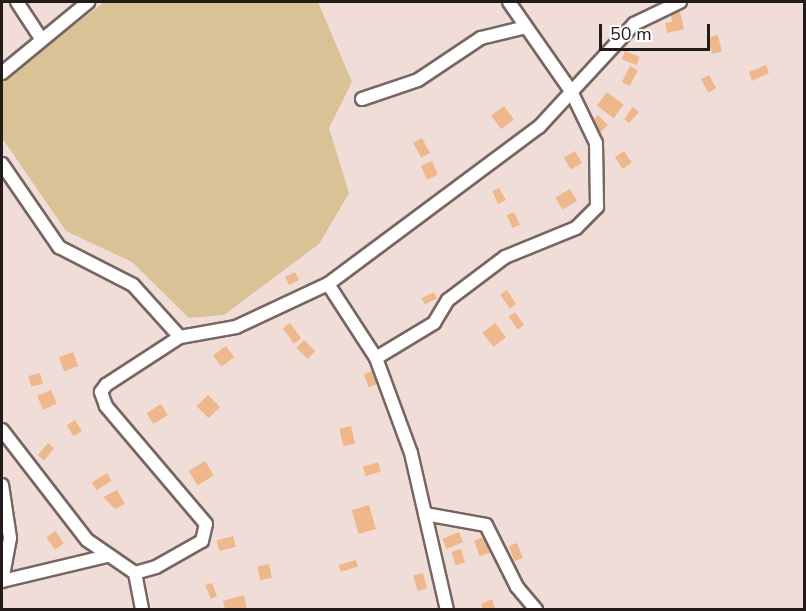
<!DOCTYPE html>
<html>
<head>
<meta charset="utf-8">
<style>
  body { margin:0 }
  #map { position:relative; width:806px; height:611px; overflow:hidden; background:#f1ddd7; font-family:"Nunito Sans",sans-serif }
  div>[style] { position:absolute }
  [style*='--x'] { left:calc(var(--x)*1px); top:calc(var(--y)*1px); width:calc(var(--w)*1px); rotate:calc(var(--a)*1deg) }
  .green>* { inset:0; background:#dac297 }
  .building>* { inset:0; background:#eeb88c; transform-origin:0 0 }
  .roads { filter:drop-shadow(2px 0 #776661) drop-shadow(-2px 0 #776661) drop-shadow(0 2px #776661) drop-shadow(0 -2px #776661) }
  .street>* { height:12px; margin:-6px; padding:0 6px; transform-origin:6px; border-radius:6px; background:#fff }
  span { translate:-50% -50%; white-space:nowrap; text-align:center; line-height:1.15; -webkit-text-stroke:5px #fff; paint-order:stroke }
  .frame { position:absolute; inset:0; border:3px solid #221b19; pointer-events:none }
  .scale { position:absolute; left:599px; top:24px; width:111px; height:27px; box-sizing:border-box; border:3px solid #221b19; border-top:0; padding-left:8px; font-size:18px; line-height:21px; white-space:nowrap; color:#221b19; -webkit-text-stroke:4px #fff; paint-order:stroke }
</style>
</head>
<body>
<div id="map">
  <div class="green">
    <div style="clip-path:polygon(104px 2px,318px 2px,352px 82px,329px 128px,349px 193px,319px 244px,224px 315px,189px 318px,132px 262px,66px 231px,2px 138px,2px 81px)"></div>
  </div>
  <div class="building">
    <div style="clip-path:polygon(680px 12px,684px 29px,667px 33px,665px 23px,672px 22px,671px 14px)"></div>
    <div style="left:718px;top:35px;width:17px;height:10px;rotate:77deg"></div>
    <div style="left:625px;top:51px;width:16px;height:9px;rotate:22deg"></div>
    <div style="clip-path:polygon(766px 65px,769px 73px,752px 81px,749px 72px)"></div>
    <div style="left:630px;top:66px;width:9px;height:18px;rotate:27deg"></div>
    <div style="left:709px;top:75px;width:15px;height:9px;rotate:62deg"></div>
    <div style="left:607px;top:92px;width:21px;height:17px;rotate:37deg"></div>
    <div style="left:504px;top:106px;width:17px;height:16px;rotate:54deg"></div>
    <div style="clip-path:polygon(633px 107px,639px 112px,629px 123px,624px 119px)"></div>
    <div style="left:598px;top:115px;width:14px;height:13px;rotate:45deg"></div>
    <div style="left:422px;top:138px;width:17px;height:10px;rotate:62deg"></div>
    <div style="left:575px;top:151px;width:14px;height:13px;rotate:60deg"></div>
    <div style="left:624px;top:151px;width:14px;height:11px;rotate:56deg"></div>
    <div style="left:432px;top:161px;width:15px;height:12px;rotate:67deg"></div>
    <div style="clip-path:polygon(499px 188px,506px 200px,498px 204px,492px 191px)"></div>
    <div style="left:570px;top:189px;width:14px;height:17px;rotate:60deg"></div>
    <div style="left:514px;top:212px;width:14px;height:8px;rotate:65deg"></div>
    <div style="left:295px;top:272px;width:9px;height:11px;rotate:63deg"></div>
    <div style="left:507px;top:290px;width:17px;height:8px;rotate:57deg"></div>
    <div style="left:434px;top:292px;width:7px;height:14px;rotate:63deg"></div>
    <div style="left:515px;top:312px;width:16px;height:8px;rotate:55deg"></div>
    <div style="left:290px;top:323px;width:19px;height:9px;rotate:54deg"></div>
    <div style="left:495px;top:323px;width:18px;height:16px;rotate:52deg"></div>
    <div style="left:304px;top:340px;width:16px;height:11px;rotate:45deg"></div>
    <div style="left:226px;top:346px;width:14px;height:16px;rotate:54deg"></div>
    <div style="left:73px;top:352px;width:15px;height:15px;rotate:70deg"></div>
    <div style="left:372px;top:371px;width:14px;height:9px;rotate:69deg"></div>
    <div style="left:40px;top:373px;width:11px;height:12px;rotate:75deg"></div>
    <div style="left:51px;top:390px;width:15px;height:15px;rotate:67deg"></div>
    <div style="left:208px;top:395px;width:17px;height:16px;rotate:45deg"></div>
    <div style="left:161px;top:404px;width:13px;height:17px;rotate:58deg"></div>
    <div style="left:75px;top:420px;width:13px;height:10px;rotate:58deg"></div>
    <div style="left:351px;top:426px;width:18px;height:12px;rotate:77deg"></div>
    <div style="left:48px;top:443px;width:8px;height:16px;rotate:40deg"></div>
    <div style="left:205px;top:461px;width:17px;height:19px;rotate:59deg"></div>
    <div style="left:378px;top:462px;width:10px;height:16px;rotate:73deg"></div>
    <div style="left:107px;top:473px;width:9px;height:18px;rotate:58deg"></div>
    <div style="clip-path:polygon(117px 490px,125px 504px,115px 509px,103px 497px)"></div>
    <div style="left:369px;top:505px;width:25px;height:18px;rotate:74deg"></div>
    <div style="left:55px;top:531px;width:15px;height:11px;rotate:53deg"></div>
    <div style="left:459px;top:532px;width:11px;height:18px;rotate:68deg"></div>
    <div style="left:233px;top:536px;width:11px;height:17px;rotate:75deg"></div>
    <div style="left:486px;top:536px;width:17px;height:13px;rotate:69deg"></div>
    <div style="left:517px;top:543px;width:16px;height:9px;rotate:68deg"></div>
    <div style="left:461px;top:549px;width:14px;height:10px;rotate:73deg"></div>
    <div style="left:356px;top:560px;width:7px;height:18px;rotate:74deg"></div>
    <div style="left:269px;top:564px;width:14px;height:12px;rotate:78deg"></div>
    <div style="left:423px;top:573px;width:16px;height:10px;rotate:75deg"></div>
    <div style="clip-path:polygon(212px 583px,217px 596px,211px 599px,205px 585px)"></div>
    <div style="clip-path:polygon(244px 595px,247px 610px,225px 610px,223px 601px)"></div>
    <div style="clip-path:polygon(492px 599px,496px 610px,483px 610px,481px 604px)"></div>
  </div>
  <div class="roads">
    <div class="street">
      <div style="--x:17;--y:2;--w:45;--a:56.7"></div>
      <div style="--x:2;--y:73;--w:112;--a:-39.5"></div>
      <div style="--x:362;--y:99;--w:59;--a:-18.7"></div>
      <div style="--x:418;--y:80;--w:76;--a:-33.7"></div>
      <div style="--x:481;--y:38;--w:46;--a:-13.7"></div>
      <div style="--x:2;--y:164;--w:101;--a:55.5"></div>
      <div style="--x:59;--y:247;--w:83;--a:27.2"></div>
      <div style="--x:133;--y:285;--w:70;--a:47.9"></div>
      <div style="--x:180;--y:337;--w:57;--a:-10.1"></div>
      <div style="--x:236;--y:327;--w:102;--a:-25.1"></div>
      <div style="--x:328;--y:284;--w:263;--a:-36.7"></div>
      <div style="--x:539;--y:127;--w:140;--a:-47.3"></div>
      <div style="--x:634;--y:24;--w:51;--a:-25.6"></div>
      <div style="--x:328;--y:284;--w:88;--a:57"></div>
      <div style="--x:376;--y:358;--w:101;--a:69.8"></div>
      <div style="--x:411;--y:453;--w:161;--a:77.1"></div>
      <div style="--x:376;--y:358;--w:68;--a:-31.1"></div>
      <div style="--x:434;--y:323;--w:27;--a:-59"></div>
      <div style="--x:448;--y:300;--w:71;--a:-37"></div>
      <div style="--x:505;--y:257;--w:77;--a:-22.2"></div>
      <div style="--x:576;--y:228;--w:30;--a:-45"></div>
      <div style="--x:597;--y:207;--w:64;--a:-90.9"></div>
      <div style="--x:596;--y:143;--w:58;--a:-115.7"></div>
      <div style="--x:571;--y:91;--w:108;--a:-124.9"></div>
      <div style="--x:2;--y:430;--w:139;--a:52.3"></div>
      <div style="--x:87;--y:540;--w:58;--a:34.5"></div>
      <div style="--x:135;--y:573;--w:38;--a:79"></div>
      <div style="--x:2;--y:485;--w:54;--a:81.4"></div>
      <div style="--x:10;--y:538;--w:44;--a:100.5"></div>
      <div style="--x:425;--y:514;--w:62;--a:10.2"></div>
      <div style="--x:486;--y:525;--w:69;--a:63.4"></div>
      <div style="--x:517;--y:587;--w:30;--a:50"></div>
      <div style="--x:135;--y:573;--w:22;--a:-16"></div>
      <div style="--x:156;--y:567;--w:53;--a:-29.5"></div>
      <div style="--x:202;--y:541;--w:17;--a:-77"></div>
      <div style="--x:206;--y:524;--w:155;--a:-130.3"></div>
      <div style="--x:106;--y:406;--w:15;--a:-110"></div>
      <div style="--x:101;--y:392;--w:9;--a:-54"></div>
      <div style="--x:106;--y:385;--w:88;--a:-33"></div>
      <div style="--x:2;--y:581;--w:108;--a:-13.4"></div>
    </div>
  </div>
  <div class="frame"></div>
  <div class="scale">50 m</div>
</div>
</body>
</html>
